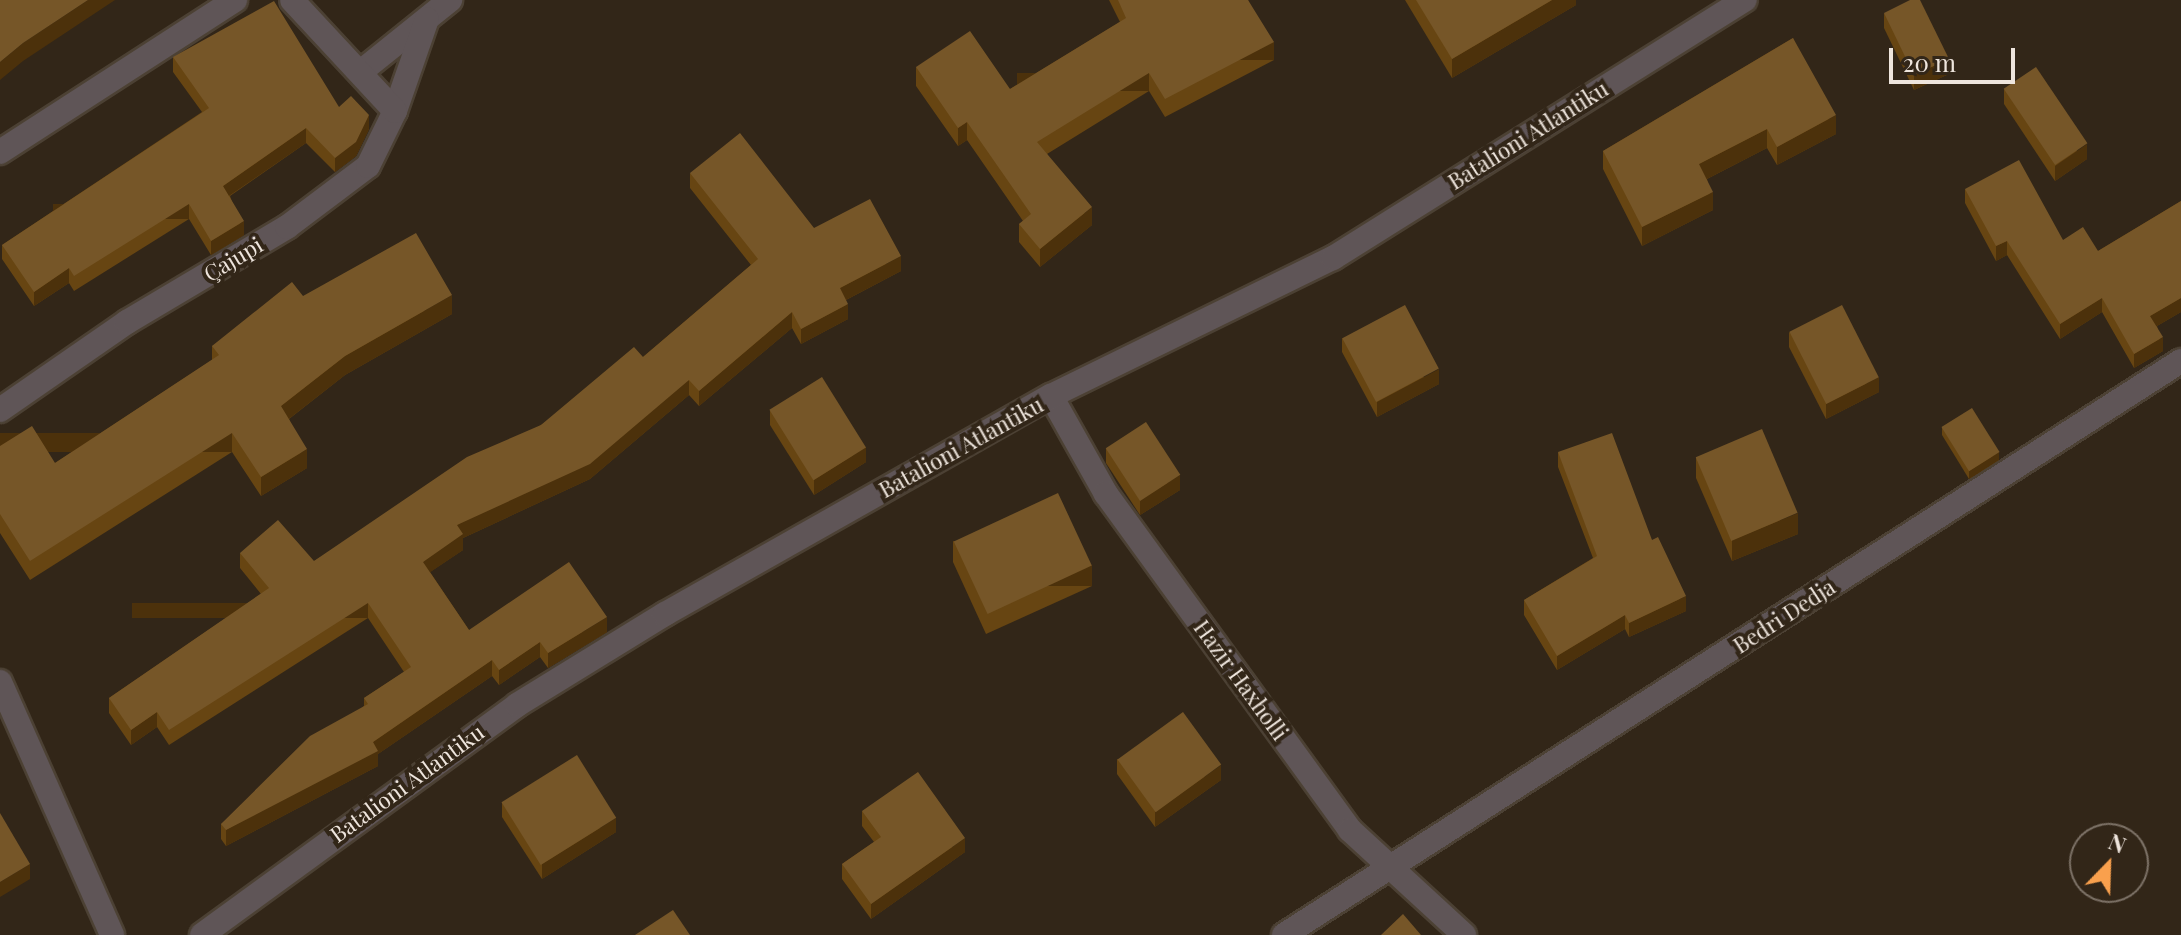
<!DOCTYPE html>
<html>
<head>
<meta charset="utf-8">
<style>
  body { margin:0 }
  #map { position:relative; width:2181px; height:935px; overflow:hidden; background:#322618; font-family:"Playfair Display",serif }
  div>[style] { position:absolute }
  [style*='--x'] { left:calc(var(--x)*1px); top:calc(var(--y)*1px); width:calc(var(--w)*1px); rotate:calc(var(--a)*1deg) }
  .roads { filter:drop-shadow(2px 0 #4c4134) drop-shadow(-2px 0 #4c4134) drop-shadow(0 2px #4c4134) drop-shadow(0 -2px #4c4134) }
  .minor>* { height:24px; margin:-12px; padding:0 12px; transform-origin:12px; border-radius:12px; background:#5f5557 }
  .wall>* { inset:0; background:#674512 }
  .shaded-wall>* { inset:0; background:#4c310b; transform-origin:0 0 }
  .building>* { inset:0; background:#765628; transform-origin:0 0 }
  span { translate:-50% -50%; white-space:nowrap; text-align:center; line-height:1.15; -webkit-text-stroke:8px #322618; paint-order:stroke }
  .street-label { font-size:22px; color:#eee5dd }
  .north { position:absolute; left:2069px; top:823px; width:80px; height:80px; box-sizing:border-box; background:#322618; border:2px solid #7d7267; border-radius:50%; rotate:23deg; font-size:22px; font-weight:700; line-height:32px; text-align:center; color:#eee5dd }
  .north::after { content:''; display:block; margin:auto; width:28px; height:36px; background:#f9a04d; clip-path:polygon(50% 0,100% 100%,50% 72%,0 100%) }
  .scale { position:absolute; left:1889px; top:48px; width:126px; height:36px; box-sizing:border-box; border:4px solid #eee5dd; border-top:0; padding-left:10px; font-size:24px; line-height:28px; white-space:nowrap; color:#eee5dd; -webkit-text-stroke:6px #322618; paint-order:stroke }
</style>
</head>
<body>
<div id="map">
  <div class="roads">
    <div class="minor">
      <div style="--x:363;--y:70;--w:112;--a:-38.8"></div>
      <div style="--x:395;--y:111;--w:97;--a:-70.8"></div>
      <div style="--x:0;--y:152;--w:280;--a:-32.9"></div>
      <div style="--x:1051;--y:396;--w:112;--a:60.7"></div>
      <div style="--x:1106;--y:494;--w:415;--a:54"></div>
      <div style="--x:1350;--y:830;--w:155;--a:42.6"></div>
      <div style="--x:0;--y:410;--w:155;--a:-34.7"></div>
      <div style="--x:127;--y:322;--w:186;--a:-30.7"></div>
      <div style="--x:287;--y:227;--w:101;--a:-37"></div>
      <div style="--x:368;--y:166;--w:61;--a:-63.9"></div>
      <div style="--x:395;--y:111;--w:151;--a:-132.9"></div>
      <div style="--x:0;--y:682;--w:277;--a:66.1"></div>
      <div style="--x:202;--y:935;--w:390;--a:-36.1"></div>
      <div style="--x:517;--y:705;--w:174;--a:-31.6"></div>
      <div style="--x:665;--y:614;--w:443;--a:-29.5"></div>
      <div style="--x:1051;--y:396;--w:314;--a:-26.1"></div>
      <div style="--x:1333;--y:258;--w:486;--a:-32.1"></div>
      <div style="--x:1284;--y:935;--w:1065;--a:-32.62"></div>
    </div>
  </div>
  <div class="wall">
    <div style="clip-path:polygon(1109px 0,1248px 0,1274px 60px,1165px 117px,1149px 91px,1047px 154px,1092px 225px,1040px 267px,1019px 242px,1019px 224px,1023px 221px,967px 140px,958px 146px,916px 86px,916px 67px,1010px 89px,1120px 22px)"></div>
    <div style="clip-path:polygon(1405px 0,1576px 0,1576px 5px,1452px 78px)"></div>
    <div style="clip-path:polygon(1884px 13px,1949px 74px,1914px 90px,1884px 28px)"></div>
    <div style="clip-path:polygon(1793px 38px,1836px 134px,1777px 165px,1767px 148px,1707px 179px,1713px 210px,1642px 246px,1603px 169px,1603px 151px)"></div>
    <div style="clip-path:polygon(173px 57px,339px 107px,369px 129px,356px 156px,335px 172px,306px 143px,230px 196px,244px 235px,211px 255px,189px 219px,74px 291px,69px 283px,34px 306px,2px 259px,2px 245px,202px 112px,173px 72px)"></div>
    <div style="clip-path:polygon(2004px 89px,2087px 159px,2055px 181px,2004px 104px)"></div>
    <div style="clip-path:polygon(690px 173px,814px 228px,901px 271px,846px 300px,848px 319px,801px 344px,792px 328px,699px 406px,689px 395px,590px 479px,463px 538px,463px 550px,430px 572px,469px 630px,607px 632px,548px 668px,540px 657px,499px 685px,492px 676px,378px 754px,378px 766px,226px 846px,221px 839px,221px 824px,364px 706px,364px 698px,404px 672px,368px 618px,169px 745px,157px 727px,131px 745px,109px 713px,109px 698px,261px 594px,240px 568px,240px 553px,314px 561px,541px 425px,643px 357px,751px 265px,690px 188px)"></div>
    <div style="clip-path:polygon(1965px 189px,2063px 240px,2098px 251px,2181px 201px,2181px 312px,2157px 326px,2163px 351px,2134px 368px,2102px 312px,2060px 339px,2007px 255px,1996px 261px,1965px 203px)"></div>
    <div style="clip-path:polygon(303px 296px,452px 314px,345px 375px,289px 419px,307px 468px,261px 496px,232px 452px,30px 580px,0 533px,0 446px,55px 463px,212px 360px,212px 346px)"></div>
    <div style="clip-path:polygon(1789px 332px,1879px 392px,1826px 419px,1789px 347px)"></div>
    <div style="clip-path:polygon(1342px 338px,1439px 384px,1377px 417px,1342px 352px)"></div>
    <div style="clip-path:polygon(770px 410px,866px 462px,814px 495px,770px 425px)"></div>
    <div style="clip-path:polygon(1942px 427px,1999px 460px,1969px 479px,1942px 435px)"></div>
    <div style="clip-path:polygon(1106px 448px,1180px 490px,1140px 515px,1106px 463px)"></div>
    <div style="clip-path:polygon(1558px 452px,1652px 540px,1686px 611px,1629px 637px,1625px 629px,1557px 670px,1524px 615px,1524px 600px,1593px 558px,1558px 467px)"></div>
    <div style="clip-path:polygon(1696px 457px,1798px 534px,1732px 561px,1696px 478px)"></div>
    <div style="clip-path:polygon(953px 541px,1092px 586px,986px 634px,953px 562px)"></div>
    <div style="clip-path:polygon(1117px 759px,1221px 780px,1155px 827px,1117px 774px)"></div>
    <div style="clip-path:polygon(502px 802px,616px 832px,542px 879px,502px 817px)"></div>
    <div style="clip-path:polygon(862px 811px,965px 852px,871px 919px,842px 879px,842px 864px,874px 842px,862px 826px)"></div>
  </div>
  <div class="shaded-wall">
    <div style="clip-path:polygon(88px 0,115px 0,23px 61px,0 80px,0 62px,23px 43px)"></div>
    <div style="clip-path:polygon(1552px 0,1576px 0,1576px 5px,1452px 78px,1452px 59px)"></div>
    <div style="left:1274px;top:42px;width:18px;height:123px;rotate:90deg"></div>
    <div style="clip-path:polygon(1949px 59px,1949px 74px,1914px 90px,1914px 75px)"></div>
    <div style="left:1149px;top:73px;width:18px;height:132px;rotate:90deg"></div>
    <div style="clip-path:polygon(369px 115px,369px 129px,356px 156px,335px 172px,335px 158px)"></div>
    <div style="clip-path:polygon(1836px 115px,1836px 134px,1777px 165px,1777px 147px)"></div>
    <div style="clip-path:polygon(967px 122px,967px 140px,958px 146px,958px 128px)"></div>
    <div style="clip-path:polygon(306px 128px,306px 143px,223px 200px,223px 186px)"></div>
    <div style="clip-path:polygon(1767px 129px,1767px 148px,1699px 183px,1699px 164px)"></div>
    <div style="clip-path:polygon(2087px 144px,2087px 159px,2055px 181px,2055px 166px)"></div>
    <div style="clip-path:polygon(1713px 192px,1713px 210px,1642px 246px,1642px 227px)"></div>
    <div style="left:189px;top:204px;width:15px;height:136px;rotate:90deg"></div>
    <div style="clip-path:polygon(1092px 207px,1092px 225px,1040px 267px,1040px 249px)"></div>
    <div style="clip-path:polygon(244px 221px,244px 235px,211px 255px,211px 241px)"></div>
    <div style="clip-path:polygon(2007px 241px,2007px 255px,1996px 261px,1996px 246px)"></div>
    <div style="clip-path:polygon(901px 256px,901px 271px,840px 303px,840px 288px)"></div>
    <div style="clip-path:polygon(69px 268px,69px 283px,34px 306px,34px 292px)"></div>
    <div style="clip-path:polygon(452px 295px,452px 314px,345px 375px,281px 425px,281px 406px,345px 356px)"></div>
    <div style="clip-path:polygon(2102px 298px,2102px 312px,2060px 339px,2060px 324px)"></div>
    <div style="clip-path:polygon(2181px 298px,2181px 312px,2150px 330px,2150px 316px)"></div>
    <div style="clip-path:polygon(848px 304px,848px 319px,801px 344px,801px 329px)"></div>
    <div style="clip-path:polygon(792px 312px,792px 328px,699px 406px,699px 391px)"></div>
    <div style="clip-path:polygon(2163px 337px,2163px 351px,2134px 368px,2134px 354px)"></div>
    <div style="clip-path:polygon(1439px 369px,1439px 384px,1377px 417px,1377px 402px)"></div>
    <div style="clip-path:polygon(1879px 377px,1879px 392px,1826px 419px,1826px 404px)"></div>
    <div style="clip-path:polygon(689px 380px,689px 395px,590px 479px,463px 538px,463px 550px,423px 577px,423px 562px,457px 525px)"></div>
    <div style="left:232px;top:433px;width:19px;height:239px;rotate:90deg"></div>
    <div style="clip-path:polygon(866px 447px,866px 462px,814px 495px,814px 480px)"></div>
    <div style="clip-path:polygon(307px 449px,307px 468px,261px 496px,261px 477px)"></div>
    <div style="clip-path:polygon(1999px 452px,1999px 460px,1969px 479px,1969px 471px)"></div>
    <div style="clip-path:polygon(1180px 475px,1180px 490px,1140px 515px,1140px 500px)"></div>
    <div style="clip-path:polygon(1798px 513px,1798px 534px,1732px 561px,1732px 540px)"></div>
    <div style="left:1092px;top:565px;width:21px;height:116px;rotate:90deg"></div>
    <div style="clip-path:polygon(1686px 596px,1686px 611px,1629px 637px,1629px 623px)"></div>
    <div style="left:368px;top:603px;width:15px;height:236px;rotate:90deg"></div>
    <div style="clip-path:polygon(1625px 615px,1625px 629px,1557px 670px,1557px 656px)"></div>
    <div style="clip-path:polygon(607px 617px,607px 632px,548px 668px,548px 653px)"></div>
    <div style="clip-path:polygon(540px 642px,540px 657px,499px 685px,499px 670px)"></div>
    <div style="clip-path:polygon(492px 660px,492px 676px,378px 754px,378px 766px,226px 846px,226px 830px,373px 742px)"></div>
    <div style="clip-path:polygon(157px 712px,157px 727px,131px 745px,131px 730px)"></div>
    <div style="clip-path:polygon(1221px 765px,1221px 780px,1155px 827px,1155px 812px)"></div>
    <div style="clip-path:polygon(616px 818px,616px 832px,542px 879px,542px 864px)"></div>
    <div style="clip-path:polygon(965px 838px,965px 852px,871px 919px,871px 904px)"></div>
    <div style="clip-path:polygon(30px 864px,30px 879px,0 897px,0 882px)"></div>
  </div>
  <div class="building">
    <div style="clip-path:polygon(0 0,88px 0,23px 43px,0 62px)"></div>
    <div style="clip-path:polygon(1118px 0,1248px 0,1274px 42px,1165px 99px,1149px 73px,1037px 142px,1092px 207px,1040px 249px,1019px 224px,1031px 214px,967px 122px,958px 128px,916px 67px,970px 31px,1010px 89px,1126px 18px)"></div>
    <div style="clip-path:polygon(1416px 0,1552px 0,1452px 59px)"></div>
    <div style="clip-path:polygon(1910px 0,1920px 0,1949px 59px,1914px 75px,1884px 13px)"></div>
    <div style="clip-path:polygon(274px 1px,339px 107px,351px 96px,369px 115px,356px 142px,335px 158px,306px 128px,223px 186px,244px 221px,211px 241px,189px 204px,74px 276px,69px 268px,34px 292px,2px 245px,209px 108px,173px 57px)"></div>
    <div style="clip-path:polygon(1793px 38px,1836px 115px,1777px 147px,1767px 129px,1699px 164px,1713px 192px,1642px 227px,1603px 151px)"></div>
    <div style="left:2036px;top:67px;width:92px;height:39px;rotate:56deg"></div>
    <div style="clip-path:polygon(740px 133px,814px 228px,870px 199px,901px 256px,840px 288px,848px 304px,801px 329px,792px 312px,699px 391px,689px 380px,590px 464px,457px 525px,463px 534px,423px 562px,469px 630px,569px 562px,607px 617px,548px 653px,540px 642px,499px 670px,492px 660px,373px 742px,378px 751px,226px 830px,221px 824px,310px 736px,368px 704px,364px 698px,411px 667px,368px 603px,169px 730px,157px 712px,131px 730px,109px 698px,269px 588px,240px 553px,278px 520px,314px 561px,467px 457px,541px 425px,634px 347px,643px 357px,758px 259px,690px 173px)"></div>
    <div style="clip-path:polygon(2019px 160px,2063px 240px,2083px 227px,2098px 251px,2181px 201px,2181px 298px,2150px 316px,2163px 337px,2134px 354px,2102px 298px,2060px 324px,2007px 241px,1996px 246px,1965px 189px)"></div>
    <div style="clip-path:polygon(416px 233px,452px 295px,345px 356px,281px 406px,307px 449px,261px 477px,232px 433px,30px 561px,0 514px,0 446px,32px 426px,55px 463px,219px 355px,212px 346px,292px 282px,303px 296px)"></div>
    <div style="left:1405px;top:305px;width:72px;height:71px;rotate:62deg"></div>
    <div style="left:1842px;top:305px;width:81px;height:59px;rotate:63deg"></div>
    <div style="left:822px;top:377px;width:83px;height:62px;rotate:58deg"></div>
    <div style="left:1972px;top:408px;width:52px;height:36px;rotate:58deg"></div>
    <div style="left:1146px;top:422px;width:63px;height:48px;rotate:57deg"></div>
    <div style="left:1762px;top:429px;width:91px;height:72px;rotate:67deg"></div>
    <div style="clip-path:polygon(1612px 433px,1652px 540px,1658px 537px,1686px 596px,1629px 623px,1625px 615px,1557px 656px,1524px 600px,1597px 556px,1558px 452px)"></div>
    <div style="left:1058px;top:493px;width:80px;height:115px;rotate:65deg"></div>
    <div style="left:1183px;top:712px;width:65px;height:81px;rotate:54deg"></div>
    <div style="left:577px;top:755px;width:74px;height:89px;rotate:58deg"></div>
    <div style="clip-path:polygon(918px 772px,965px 838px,871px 904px,842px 864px,881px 837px,862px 811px)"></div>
    <div style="clip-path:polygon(0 813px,30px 864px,0 882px)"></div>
    <div style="clip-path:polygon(673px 910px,690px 935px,635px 935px)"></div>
    <div style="clip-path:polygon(1403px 914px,1421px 935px,1381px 935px)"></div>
  </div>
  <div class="street-label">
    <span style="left:1528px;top:135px;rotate:-32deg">Batalioni Atlantiku</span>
    <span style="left:233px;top:259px;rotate:-31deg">Çajupi</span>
    <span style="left:961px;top:447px;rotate:-29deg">Batalioni Atlantiku</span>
    <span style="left:1784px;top:616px;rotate:-33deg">Bedri Dedja</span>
    <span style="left:1241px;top:680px;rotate:54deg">Hazir Haxholli</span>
    <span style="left:407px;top:783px;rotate:-36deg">Batalioni Atlantiku</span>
  </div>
  <div class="north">N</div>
  <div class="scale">20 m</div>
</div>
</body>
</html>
